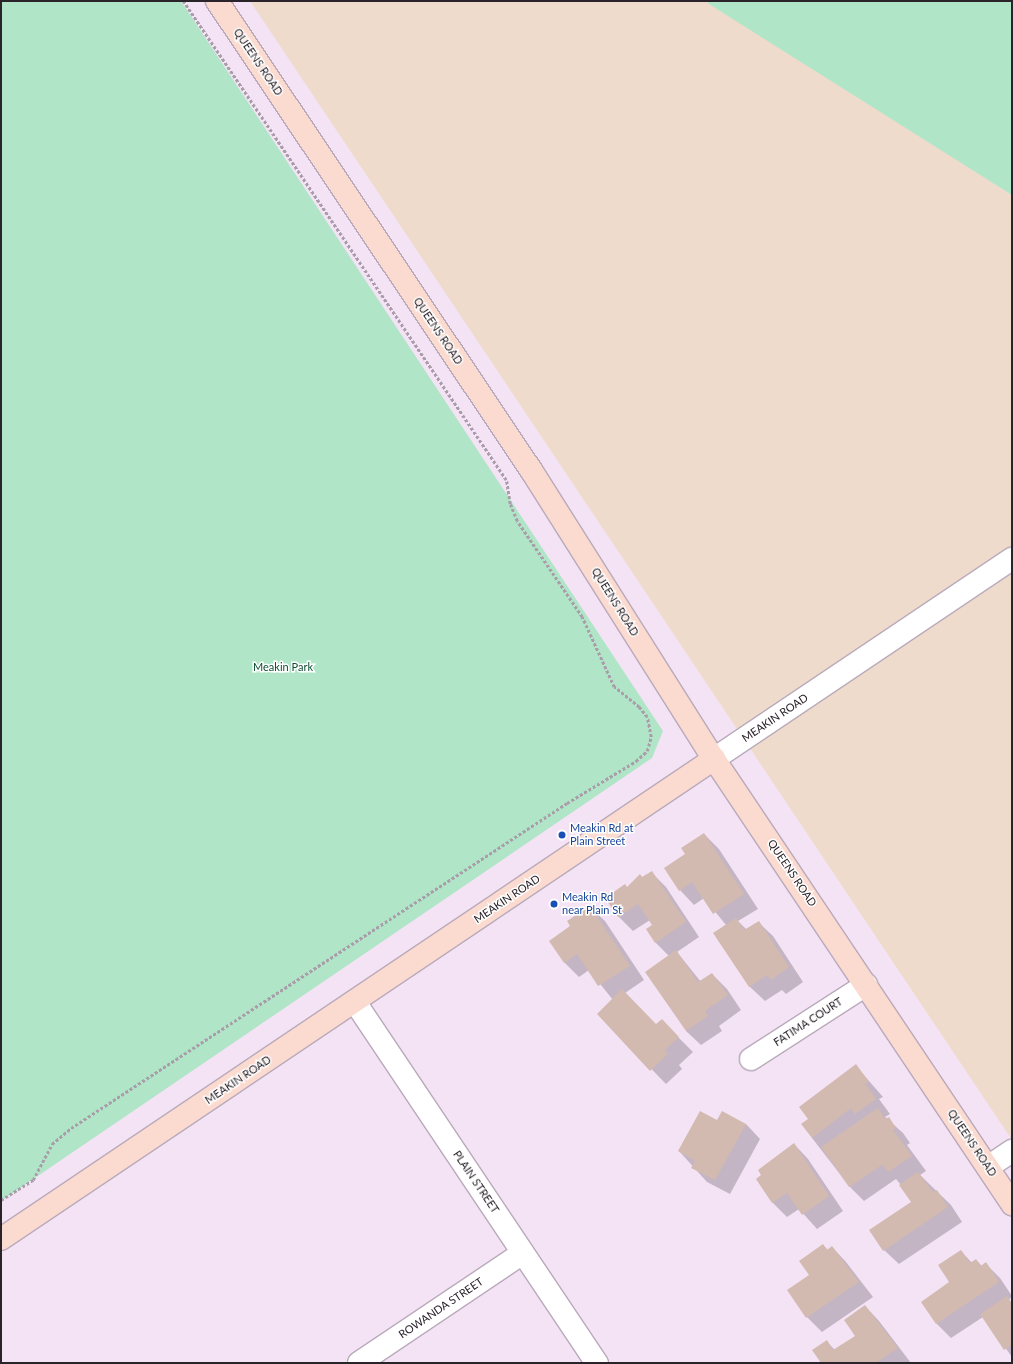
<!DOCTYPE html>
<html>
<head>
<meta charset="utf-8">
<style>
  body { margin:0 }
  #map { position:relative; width:1013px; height:1364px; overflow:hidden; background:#f4e3f5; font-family:Lato,sans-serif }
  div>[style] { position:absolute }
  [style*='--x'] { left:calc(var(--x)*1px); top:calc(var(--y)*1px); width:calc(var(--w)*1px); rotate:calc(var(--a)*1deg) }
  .industrial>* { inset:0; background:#efdbcc }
  .green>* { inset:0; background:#b0e5c7 }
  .shadow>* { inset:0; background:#0003 }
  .building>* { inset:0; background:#d2bab1 }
  .path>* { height:2.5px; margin-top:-1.25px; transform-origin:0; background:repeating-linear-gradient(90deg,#a99daa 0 3px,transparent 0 5px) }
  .roads { filter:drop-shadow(1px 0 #b9aabb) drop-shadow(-1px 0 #b9aabb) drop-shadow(0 1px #b9aabb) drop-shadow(0 -1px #b9aabb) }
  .street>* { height:22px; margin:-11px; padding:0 11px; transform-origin:11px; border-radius:11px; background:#fff }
  .secondary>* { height:22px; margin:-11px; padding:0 11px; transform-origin:11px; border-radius:11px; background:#fbdacf }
  .dots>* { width:11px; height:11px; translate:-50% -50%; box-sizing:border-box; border:2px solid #fff; border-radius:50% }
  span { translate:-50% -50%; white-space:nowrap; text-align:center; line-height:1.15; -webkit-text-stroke:3px #fff; paint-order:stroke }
  .street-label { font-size:11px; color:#2a242a }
  .park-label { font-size:11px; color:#0c4d31 }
  .transit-label { font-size:11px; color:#164399 }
  .left { translate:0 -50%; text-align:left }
  .frame { position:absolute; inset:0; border:2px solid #2a242a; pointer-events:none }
</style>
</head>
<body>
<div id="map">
  <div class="industrial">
    <div style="clip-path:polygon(250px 1px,707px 1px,1012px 195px,1012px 1140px)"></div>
  </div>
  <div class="green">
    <div style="clip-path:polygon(1px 1px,181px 1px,663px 731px,652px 758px,1px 1201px)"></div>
    <div style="clip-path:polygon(707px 1px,1012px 1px,1012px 195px,709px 4px)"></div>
  </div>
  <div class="shadow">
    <div style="clip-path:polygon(704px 834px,719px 849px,758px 909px,738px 921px,747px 930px,758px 922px,773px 936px,803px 982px,786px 994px,782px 990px,765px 1001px,750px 987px,714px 933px,726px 925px,704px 898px,694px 905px,680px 890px,686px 854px)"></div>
    <div style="clip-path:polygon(651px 872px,666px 887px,699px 937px,677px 952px,701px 982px,712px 974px,727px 989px,741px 1010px,719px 1026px,722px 1031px,701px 1045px,686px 1031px,669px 956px,655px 942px,653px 926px,650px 920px,633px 931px,619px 917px,606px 898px,628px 888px,640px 875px,643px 878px)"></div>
    <div style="clip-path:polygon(590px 907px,605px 921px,644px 980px,625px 993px,656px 1025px,676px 1035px,693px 1052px,679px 1065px,682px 1069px,666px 1084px,598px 1014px,613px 1000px,589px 970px,579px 977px,564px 962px,572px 927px)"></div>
    <div style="clip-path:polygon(856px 1066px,883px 1097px,879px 1099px,890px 1114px,885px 1117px,903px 1133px,910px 1143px,907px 1145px,926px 1171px,920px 1175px,951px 1205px,962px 1222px,899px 1264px,884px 1250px,912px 1202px,901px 1185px,896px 1179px,864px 1201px,850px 1187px,812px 1138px,810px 1119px)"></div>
    <div style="clip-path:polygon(718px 1121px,746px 1124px,760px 1139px,730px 1194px,707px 1182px,679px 1151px)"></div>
    <div style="clip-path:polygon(794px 1144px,808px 1159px,843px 1211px,817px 1229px,799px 1209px,787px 1217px,773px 1203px,757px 1180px)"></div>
    <div style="clip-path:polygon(823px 1245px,828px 1250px,832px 1247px,846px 1262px,873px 1297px,822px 1332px,807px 1317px)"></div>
    <div style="clip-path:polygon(961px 1251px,972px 1263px,976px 1260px,982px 1266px,985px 1263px,1000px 1278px,1012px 1296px,1009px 1300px,1012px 1303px,1012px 1357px,983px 1317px,951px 1338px,937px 1324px,922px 1303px,951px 1282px)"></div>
    <div style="clip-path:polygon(865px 1306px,879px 1321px,911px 1363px,822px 1363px,827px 1342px,835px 1350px,856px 1336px)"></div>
  </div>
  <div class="building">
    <div style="clip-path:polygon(704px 833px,744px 894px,713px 914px,692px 882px,679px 891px,664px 868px,685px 854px,681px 848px)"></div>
    <div style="clip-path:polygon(652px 871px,686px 922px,655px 943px,646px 929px,652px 925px,638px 904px,618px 917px,605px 898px,625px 884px,627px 887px,640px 874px,642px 877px)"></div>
    <div style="clip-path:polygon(590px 906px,630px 966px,598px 986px,577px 954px,564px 963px,549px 941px,570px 926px,567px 921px)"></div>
    <div style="clip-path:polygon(736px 918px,744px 930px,759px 921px,789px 967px,771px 980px,767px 975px,749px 987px,713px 933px)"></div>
    <div style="clip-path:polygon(676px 950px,698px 982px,712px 973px,728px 995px,705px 1011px,708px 1016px,686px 1031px,645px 972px)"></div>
    <div style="clip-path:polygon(622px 989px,656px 1024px,662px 1019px,679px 1037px,665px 1050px,668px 1054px,650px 1071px,597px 1014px)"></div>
    <div style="clip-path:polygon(856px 1064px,869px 1082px,865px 1084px,876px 1099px,855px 1114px,851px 1108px,812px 1138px,801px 1124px,808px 1119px,799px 1107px)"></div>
    <div style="clip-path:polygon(878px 1108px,885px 1119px,889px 1117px,896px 1128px,893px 1130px,912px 1156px,888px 1172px,882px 1165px,849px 1187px,821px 1147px)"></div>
    <div style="clip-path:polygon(700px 1111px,717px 1120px,722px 1111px,746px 1124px,715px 1180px,691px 1168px,695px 1161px,678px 1151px)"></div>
    <div style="clip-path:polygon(794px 1143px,829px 1196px,802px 1215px,787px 1193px,772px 1203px,756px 1179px,761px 1175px,758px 1170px)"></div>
    <div style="clip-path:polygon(918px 1172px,933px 1192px,937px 1190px,948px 1207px,883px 1251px,869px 1230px,911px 1202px,899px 1185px)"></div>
    <div style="clip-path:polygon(823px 1244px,827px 1250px,832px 1246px,859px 1282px,806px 1318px,787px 1290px,809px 1275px,799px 1261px)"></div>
    <div style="clip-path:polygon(961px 1250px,970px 1263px,976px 1259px,981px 1266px,986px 1262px,999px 1282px,936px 1324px,921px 1302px,949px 1282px,938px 1265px)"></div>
    <div style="clip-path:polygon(1007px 1296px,1012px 1304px,1012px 1345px,1004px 1350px,980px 1314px)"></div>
    <div style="clip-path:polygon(865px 1305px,898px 1348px,876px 1363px,821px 1363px,812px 1350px,827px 1340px,833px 1350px,855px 1336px,844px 1320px)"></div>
  </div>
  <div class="path">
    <div style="--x:1;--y:1200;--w:38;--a:-32"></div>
    <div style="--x:33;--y:1180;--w:41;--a:-62.2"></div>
    <div style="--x:52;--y:1144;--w:25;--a:-40"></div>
    <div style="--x:71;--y:1128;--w:593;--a:-33.23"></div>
    <div style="--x:567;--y:803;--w:81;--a:-31.3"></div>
    <div style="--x:636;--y:761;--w:15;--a:-42"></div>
    <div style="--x:647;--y:751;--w:15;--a:-74"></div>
    <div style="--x:651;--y:737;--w:20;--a:-101"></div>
    <div style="--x:647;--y:717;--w:13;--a:-129"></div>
    <div style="--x:639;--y:707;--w:32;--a:-141"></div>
    <div style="--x:614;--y:687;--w:77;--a:-114.6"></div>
    <div style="--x:582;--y:617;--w:116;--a:-124.1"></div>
    <div style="--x:517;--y:521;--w:18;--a:-112"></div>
    <div style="--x:510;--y:504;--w:24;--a:-99"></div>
    <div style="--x:506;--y:480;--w:578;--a:-123.99"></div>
  </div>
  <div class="roads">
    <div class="street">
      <div style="--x:714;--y:759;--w:359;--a:-33.9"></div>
      <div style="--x:355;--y:1002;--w:435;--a:56.2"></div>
      <div style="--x:751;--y:1059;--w:137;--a:-32.8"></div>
      <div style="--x:988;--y:1167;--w:29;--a:-34"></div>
      <div style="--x:359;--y:1363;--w:197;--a:-33.9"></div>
    </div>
    <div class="secondary">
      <div style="--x:217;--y:1;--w:564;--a:56.2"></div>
      <div style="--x:531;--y:470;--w:342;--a:57.7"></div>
      <div style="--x:714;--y:759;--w:536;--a:56.19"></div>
      <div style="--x:1;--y:1239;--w:860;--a:-33.95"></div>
    </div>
  </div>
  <div class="dots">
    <div style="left:562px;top:835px;background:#1a4fb4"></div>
    <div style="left:554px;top:904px;background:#1a4fb4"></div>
  </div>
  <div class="street-label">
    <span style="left:258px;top:62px;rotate:56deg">QUEENS ROAD</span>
    <span style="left:438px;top:331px;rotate:56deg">QUEENS ROAD</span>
    <span style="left:615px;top:602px;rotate:58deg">QUEENS ROAD</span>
    <span style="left:775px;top:718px;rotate:-34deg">MEAKIN ROAD</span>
    <span style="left:792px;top:873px;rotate:56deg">QUEENS ROAD</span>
    <span style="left:507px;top:899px;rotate:-34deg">MEAKIN ROAD</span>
    <span style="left:808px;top:1022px;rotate:-33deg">FATIMA COURT</span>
    <span style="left:238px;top:1080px;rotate:-34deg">MEAKIN ROAD</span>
    <span style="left:972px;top:1143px;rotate:56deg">QUEENS ROAD</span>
    <span style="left:476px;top:1182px;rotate:56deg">PLAIN STREET</span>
    <span style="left:441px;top:1308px;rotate:-34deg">ROWANDA STREET</span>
  </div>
  <div class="park-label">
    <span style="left:283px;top:667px">Meakin Park</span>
  </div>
  <div class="transit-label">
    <span class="left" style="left:570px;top:835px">Meakin Rd at<br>Plain Street</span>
    <span class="left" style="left:562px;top:904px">Meakin Rd<br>near Plain St</span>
  </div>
  <div class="frame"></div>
</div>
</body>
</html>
